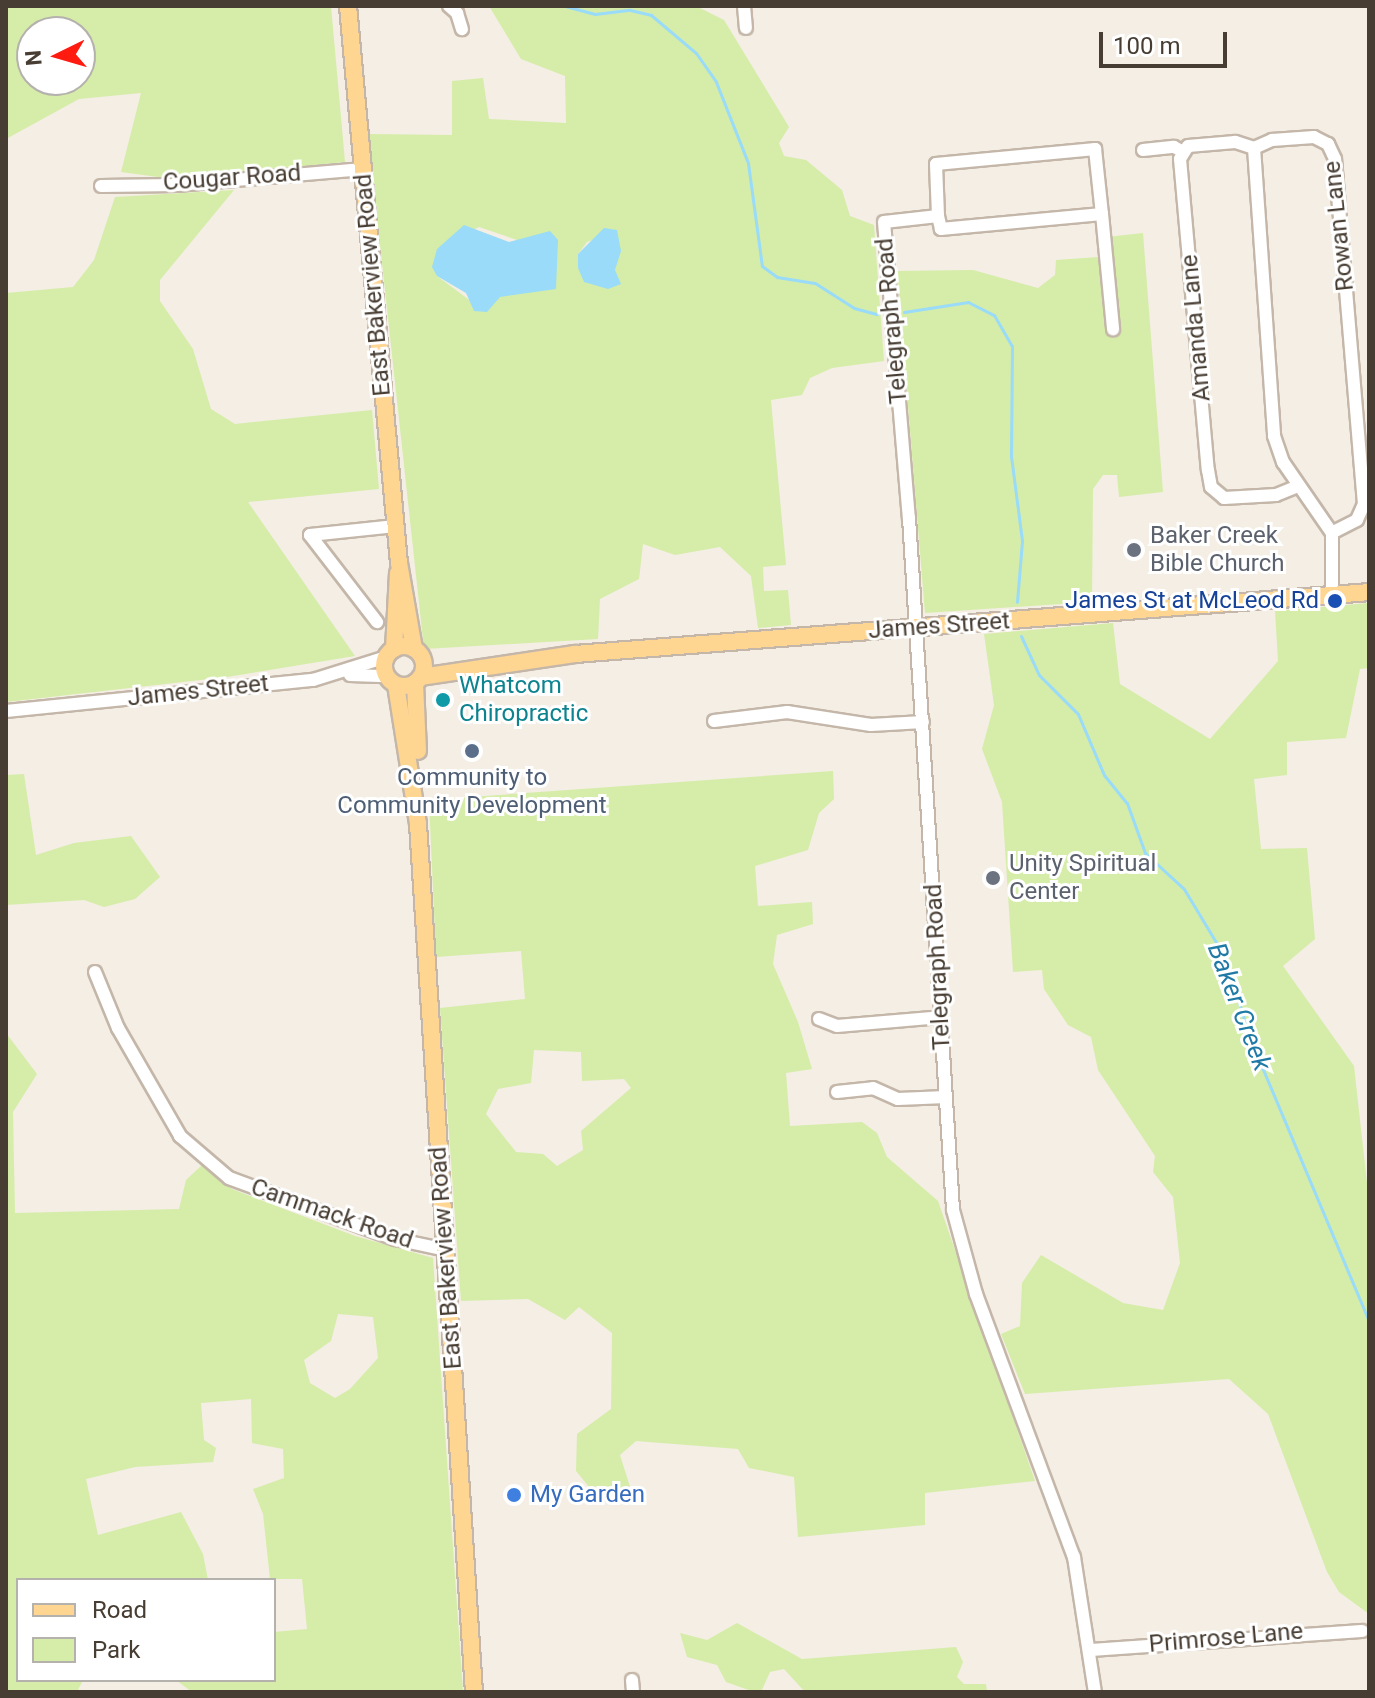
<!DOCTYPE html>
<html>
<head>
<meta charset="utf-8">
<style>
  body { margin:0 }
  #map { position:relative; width:1375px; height:1698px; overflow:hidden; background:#f4eee4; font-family:Roboto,sans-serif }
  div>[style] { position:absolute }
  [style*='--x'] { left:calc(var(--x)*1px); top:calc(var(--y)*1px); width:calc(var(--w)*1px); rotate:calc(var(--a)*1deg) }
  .green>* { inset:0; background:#d5eda8 }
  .water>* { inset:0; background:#99dbf8 }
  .stream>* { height:3px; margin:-1.5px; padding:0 1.5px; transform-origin:1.5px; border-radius:1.5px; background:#99dbf8 }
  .roads { filter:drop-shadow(2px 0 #c4b7a9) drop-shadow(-2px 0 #c4b7a9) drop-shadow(0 2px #c4b7a9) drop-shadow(0 -2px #c4b7a9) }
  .minor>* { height:12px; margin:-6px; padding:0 6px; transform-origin:6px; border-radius:6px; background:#fff }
  .major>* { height:16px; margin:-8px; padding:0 8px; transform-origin:8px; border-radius:8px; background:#ffd592 }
  .major>.ring { margin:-8px; padding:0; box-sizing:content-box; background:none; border:16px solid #ffd592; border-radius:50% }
  .dots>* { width:22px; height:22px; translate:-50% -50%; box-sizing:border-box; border:4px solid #fff; border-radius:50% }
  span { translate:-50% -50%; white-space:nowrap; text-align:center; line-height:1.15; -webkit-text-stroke:6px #fff; paint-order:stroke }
  .street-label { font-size:24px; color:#473d33 }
  .worship-label { font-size:24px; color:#5b616d }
  .left { translate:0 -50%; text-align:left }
  .transit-label { font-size:24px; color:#164399 }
  .right { translate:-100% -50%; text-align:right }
  .culture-label { font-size:24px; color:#0d838f }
  .service-label { font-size:24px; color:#4e5e75 }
  .shop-label { font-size:24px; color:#366cbe }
  .water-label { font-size:26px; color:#1f7aa5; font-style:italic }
  .frame { position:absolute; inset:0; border:8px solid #473d33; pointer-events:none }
  .legend { position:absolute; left:16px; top:1578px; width:260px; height:104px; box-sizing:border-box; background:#fff; border:2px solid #b5b1ad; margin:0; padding:10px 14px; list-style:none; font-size:24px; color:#473d33 }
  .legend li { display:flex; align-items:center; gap:16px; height:40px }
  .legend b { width:40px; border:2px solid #b5b1ad }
  .north { position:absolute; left:16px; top:16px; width:80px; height:80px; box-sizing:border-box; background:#fff; border:2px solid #b5b1ad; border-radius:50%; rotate:265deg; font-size:22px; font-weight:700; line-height:32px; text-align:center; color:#473d33 }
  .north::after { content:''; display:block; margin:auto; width:28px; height:36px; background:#ff1b10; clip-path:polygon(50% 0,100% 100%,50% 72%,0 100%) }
  .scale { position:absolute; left:1099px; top:32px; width:128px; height:36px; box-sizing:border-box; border:4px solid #473d33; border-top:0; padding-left:10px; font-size:24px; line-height:28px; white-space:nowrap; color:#473d33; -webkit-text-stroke:6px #fff; paint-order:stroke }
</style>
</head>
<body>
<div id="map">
  <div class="green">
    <div style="clip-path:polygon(evenodd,6px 6px,331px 6px,345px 162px,173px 179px,121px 172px,141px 93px,79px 99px,6px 139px,6px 6px,32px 32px,80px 32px,80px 80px,32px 80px,32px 32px)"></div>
    <div style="clip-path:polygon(evenodd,489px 6px,696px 6px,724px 20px,789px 127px,779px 143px,784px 156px,806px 160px,842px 190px,850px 216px,874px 225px,884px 361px,832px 368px,810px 378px,802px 395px,771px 400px,786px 565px,763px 567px,764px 591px,788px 590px,791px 625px,758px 628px,751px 576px,720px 547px,675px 555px,643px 544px,639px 579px,600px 599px,598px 639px,424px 649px,368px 134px,452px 135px,452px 81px,483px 78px,489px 119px,566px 123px,565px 76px,521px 59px,489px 6px,479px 227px,520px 241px,509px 295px,472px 302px,437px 276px,437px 249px,479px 227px,489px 6px,598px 238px,615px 260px,615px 270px,584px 282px,578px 254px,587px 242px,598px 238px)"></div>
    <div style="clip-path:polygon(234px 190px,160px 280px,160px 301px,193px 349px,211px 409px,235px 424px,372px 410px,379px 489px,248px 502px,355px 656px,227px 677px,6px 702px,6px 293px,73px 287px,94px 260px,115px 197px)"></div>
    <div style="clip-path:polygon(1143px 233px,1163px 492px,1119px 497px,1117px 475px,1103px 475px,1093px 489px,1092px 602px,925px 613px,897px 271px,973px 270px,1038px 288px,1055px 275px,1056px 260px,1098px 257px,1107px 237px)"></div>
    <div style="clip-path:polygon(1369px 603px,1369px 668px,1360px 669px,1346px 738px,1287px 742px,1287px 775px,1254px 779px,1261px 849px,1307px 848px,1315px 939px,1283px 966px,1354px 1066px,1369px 1201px,1369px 1614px,1339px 1592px,1327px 1572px,1268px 1414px,1229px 1379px,1025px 1394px,1001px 1334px,1020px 1326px,1022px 1283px,1041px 1255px,1123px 1303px,1163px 1310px,1180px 1263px,1173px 1197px,1153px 1172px,1155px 1156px,1098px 1070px,1091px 1037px,1068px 1025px,1044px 989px,1042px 970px,1013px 972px,1002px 802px,982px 749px,994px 705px,984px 634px,1113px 623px,1120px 684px,1210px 739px,1278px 661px,1275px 611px)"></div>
    <div style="clip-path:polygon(evenodd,833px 771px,834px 799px,819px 813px,808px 850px,755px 866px,758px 906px,812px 902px,813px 924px,777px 935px,773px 964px,798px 1022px,812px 1069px,786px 1073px,790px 1126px,862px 1122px,877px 1133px,887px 1157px,938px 1201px,1035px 1481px,925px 1493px,925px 1525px,798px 1537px,794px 1477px,749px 1468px,738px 1449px,636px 1441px,620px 1455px,631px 1490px,599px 1499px,576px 1471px,577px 1434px,611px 1409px,612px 1333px,579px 1307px,565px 1320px,528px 1299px,461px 1301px,440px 1008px,525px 999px,521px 951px,436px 957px,429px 800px,833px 771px,534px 1050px,581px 1052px,582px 1081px,624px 1079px,631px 1088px,581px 1131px,583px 1150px,557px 1166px,543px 1154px,516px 1152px,486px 1114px,498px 1089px,531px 1083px,534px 1050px)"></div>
    <div style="clip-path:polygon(24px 774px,36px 855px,74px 843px,131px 836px,160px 877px,135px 899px,104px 907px,84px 900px,6px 905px,6px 775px)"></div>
    <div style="clip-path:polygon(evenodd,6px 1033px,37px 1074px,13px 1112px,15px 1213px,179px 1209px,186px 1180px,202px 1165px,232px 1189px,355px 1236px,433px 1258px,463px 1692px,192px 1692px,176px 1680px,274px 1680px,274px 1632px,307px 1629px,302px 1579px,270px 1579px,263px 1514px,253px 1489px,284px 1478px,283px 1449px,252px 1443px,251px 1399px,201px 1403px,204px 1440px,216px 1448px,213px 1462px,135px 1467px,86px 1479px,98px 1535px,181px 1512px,203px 1554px,208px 1580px,18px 1580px,18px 1680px,83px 1680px,77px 1692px,6px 1692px,6px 1033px,338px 1314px,373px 1317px,378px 1358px,350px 1389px,335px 1398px,310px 1383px,304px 1360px,331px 1341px,338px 1314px)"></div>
    <div style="clip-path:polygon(737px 1623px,802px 1659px,956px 1647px,963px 1662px,957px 1677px,964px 1684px,986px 1684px,987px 1692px,805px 1692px,784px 1669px,770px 1672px,761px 1692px,754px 1692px,726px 1682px,717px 1665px,687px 1657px,680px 1633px,707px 1640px)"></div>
  </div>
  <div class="water">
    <div style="clip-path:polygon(464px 225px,509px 242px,550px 231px,558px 240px,556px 289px,500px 297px,487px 312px,474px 311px,466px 293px,437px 276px,432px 267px,437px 249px)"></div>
    <div style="clip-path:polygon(604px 228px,617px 230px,621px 251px,615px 270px,621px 284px,608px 289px,584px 282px,578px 268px,578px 254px)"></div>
  </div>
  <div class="stream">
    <div style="--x:565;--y:6;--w:31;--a:15"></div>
    <div style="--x:595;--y:14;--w:35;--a:-7"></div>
    <div style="--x:630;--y:10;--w:22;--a:13"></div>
    <div style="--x:651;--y:15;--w:59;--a:40.2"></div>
    <div style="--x:696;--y:53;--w:35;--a:55"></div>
    <div style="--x:716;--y:82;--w:87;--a:68.4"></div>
    <div style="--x:748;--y:163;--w:104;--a:82.3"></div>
    <div style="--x:762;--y:266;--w:19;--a:36"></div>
    <div style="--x:777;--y:277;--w:38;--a:9"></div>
    <div style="--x:815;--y:283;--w:46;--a:32.7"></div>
    <div style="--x:854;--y:308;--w:24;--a:15"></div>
    <div style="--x:904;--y:312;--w:65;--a:-8.9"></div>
    <div style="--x:968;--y:302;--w:29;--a:27"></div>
    <div style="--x:994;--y:315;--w:36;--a:60"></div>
    <div style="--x:1012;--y:346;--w:110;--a:90.5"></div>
    <div style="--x:1011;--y:456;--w:86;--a:82.6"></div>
    <div style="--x:1022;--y:541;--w:61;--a:94.7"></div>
    <div style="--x:1021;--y:636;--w:43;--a:65.2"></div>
    <div style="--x:1039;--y:675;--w:55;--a:45"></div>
    <div style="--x:1078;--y:714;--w:66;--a:66.9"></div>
    <div style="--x:1104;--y:775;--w:36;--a:51"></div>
    <div style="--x:1127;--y:803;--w:53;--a:70.2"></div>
    <div style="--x:1145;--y:853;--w:53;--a:42.7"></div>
    <div style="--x:1184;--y:889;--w:82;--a:59"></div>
    <div style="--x:1226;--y:959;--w:80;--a:73.4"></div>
    <div style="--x:1249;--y:1036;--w:310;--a:67.2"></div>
  </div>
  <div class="roads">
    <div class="minor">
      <div style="--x:449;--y:6;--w:11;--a:41"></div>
      <div style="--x:457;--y:13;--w:17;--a:73"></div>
      <div style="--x:744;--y:6;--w:22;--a:85"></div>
      <div style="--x:1254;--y:148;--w:20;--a:-24"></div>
      <div style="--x:1272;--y:140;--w:42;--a:-4.1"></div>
      <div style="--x:1314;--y:137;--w:16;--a:27"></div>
      <div style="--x:1328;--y:144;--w:17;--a:65"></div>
      <div style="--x:1335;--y:159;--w:346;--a:85.2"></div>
      <div style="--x:1364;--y:504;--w:17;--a:114"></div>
      <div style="--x:1357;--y:520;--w:28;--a:153"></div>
      <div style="--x:1332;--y:533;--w:62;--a:90"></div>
      <div style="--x:1254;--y:148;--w:20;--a:-162"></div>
      <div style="--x:1235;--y:142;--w:47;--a:175.1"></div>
      <div style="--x:1188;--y:146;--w:15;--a:122"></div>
      <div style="--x:1180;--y:159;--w:312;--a:84.9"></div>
      <div style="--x:1208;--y:470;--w:17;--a:80"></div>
      <div style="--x:1211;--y:487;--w:17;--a:40"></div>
      <div style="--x:1224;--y:498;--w:52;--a:-3.3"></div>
      <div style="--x:1276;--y:495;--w:24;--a:-22"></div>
      <div style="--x:1254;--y:148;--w:289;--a:86"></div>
      <div style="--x:1274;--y:436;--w:28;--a:71"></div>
      <div style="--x:1283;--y:462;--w:86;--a:55.4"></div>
      <div style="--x:1143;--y:150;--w:31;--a:-6"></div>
      <div style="--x:1174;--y:147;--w:11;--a:27"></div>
      <div style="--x:101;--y:186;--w:76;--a:-0.8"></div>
      <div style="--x:177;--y:185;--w:187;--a:-4.9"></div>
      <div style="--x:1102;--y:214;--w:116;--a:84.5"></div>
      <div style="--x:938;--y:216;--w:52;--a:-92.2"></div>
      <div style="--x:936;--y:164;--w:160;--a:-5.4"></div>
      <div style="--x:1095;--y:149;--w:65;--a:83.9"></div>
      <div style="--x:1102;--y:214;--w:162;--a:174.7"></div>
      <div style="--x:941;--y:229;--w:13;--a:-103"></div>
      <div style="--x:938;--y:216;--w:54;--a:173.7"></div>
      <div style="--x:884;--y:222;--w:297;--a:85.2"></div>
      <div style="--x:909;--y:518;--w:693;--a:86.36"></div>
      <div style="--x:953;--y:1210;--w:87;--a:74.7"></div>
      <div style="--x:976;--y:1294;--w:281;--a:69.6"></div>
      <div style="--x:1074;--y:1557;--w:137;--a:81.2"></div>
      <div style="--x:310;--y:535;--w:110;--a:52.4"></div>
      <div style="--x:310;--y:535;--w:86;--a:-6"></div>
      <div style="--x:350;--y:675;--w:37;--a:2"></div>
      <div style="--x:6;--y:711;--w:309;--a:-5.8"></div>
      <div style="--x:313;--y:680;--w:77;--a:-17.3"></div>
      <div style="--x:714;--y:721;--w:74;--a:-7"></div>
      <div style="--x:787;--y:712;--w:85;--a:8.8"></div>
      <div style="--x:871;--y:725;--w:52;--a:-3.3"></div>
      <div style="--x:95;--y:972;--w:61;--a:67.7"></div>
      <div style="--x:118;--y:1028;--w:125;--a:60.1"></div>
      <div style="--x:180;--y:1136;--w:65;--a:40.6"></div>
      <div style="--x:229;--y:1178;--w:177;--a:20.2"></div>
      <div style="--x:395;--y:1239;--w:52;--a:12.2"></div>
      <div style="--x:819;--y:1019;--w:19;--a:21"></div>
      <div style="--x:837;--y:1026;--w:104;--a:-4.9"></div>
      <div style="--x:837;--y:1092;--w:36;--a:-6"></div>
      <div style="--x:873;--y:1088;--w:27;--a:24"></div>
      <div style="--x:898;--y:1099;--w:48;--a:-2.4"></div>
      <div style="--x:1090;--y:1650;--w:273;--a:-4"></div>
      <div style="--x:632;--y:1680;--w:12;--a:85"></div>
    </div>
    <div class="major">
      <div style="--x:348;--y:6;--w:559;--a:84.77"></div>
      <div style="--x:399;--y:563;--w:87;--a:80.1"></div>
      <div class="ring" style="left:384px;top:646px;width:24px;height:24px"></div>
      <div style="--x:394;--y:649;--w:76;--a:-87"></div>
      <div style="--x:421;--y:677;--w:156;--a:-8.5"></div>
      <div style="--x:575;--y:654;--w:796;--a:-4.46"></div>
      <div style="--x:415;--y:683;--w:68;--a:87.5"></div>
      <div style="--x:396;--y:685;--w:141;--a:81"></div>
      <div style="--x:418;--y:824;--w:870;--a:86.31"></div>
    </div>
  </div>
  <div class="dots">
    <div style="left:1134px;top:550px;background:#6b7280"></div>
    <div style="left:1335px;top:601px;background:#1a4fb4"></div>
    <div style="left:443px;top:700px;background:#0f9aa8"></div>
    <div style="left:472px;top:751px;background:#5c6f8a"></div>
    <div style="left:993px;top:878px;background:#6b7280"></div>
    <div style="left:514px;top:1495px;background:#3f7fe0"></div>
  </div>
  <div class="street-label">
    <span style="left:232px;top:178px;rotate:-4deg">Cougar Road</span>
    <span style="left:1339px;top:226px;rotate:-96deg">Rowan Lane</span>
    <span style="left:373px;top:285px;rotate:-95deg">East Bakerview Road</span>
    <span style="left:892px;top:321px;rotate:-95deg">Telegraph Road</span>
    <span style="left:1196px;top:328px;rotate:-95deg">Amanda Lane</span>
    <span style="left:939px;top:626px;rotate:-4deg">James Street</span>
    <span style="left:198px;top:691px;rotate:-6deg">James Street</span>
    <span style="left:938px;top:967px;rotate:-93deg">Telegraph Road</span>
    <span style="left:332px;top:1214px;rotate:19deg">Cammack Road</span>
    <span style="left:446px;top:1258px;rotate:-94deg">East Bakerview Road</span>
    <span style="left:1226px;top:1638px;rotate:-5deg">Primrose Lane</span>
  </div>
  <div class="worship-label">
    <span class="left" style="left:1150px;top:550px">Baker Creek<br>Bible Church</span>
    <span class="left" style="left:1009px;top:878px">Unity Spiritual<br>Center</span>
  </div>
  <div class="transit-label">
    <span class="right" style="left:1319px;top:601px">James St at McLeod Rd</span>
  </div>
  <div class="culture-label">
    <span class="left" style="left:459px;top:700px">Whatcom<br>Chiropractic</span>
  </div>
  <div class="service-label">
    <span style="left:472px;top:792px">Community to<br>Community Development</span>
  </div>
  <div class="shop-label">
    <span class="left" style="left:530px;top:1495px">My Garden</span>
  </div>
  <div class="water-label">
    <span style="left:1239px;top:1007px;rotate:69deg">Baker Creek</span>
  </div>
  <div class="frame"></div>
  <ul class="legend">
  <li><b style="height:10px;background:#ffd592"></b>Road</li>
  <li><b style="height:22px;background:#d5eda8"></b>Park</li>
  </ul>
  <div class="north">N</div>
  <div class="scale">100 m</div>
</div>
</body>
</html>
